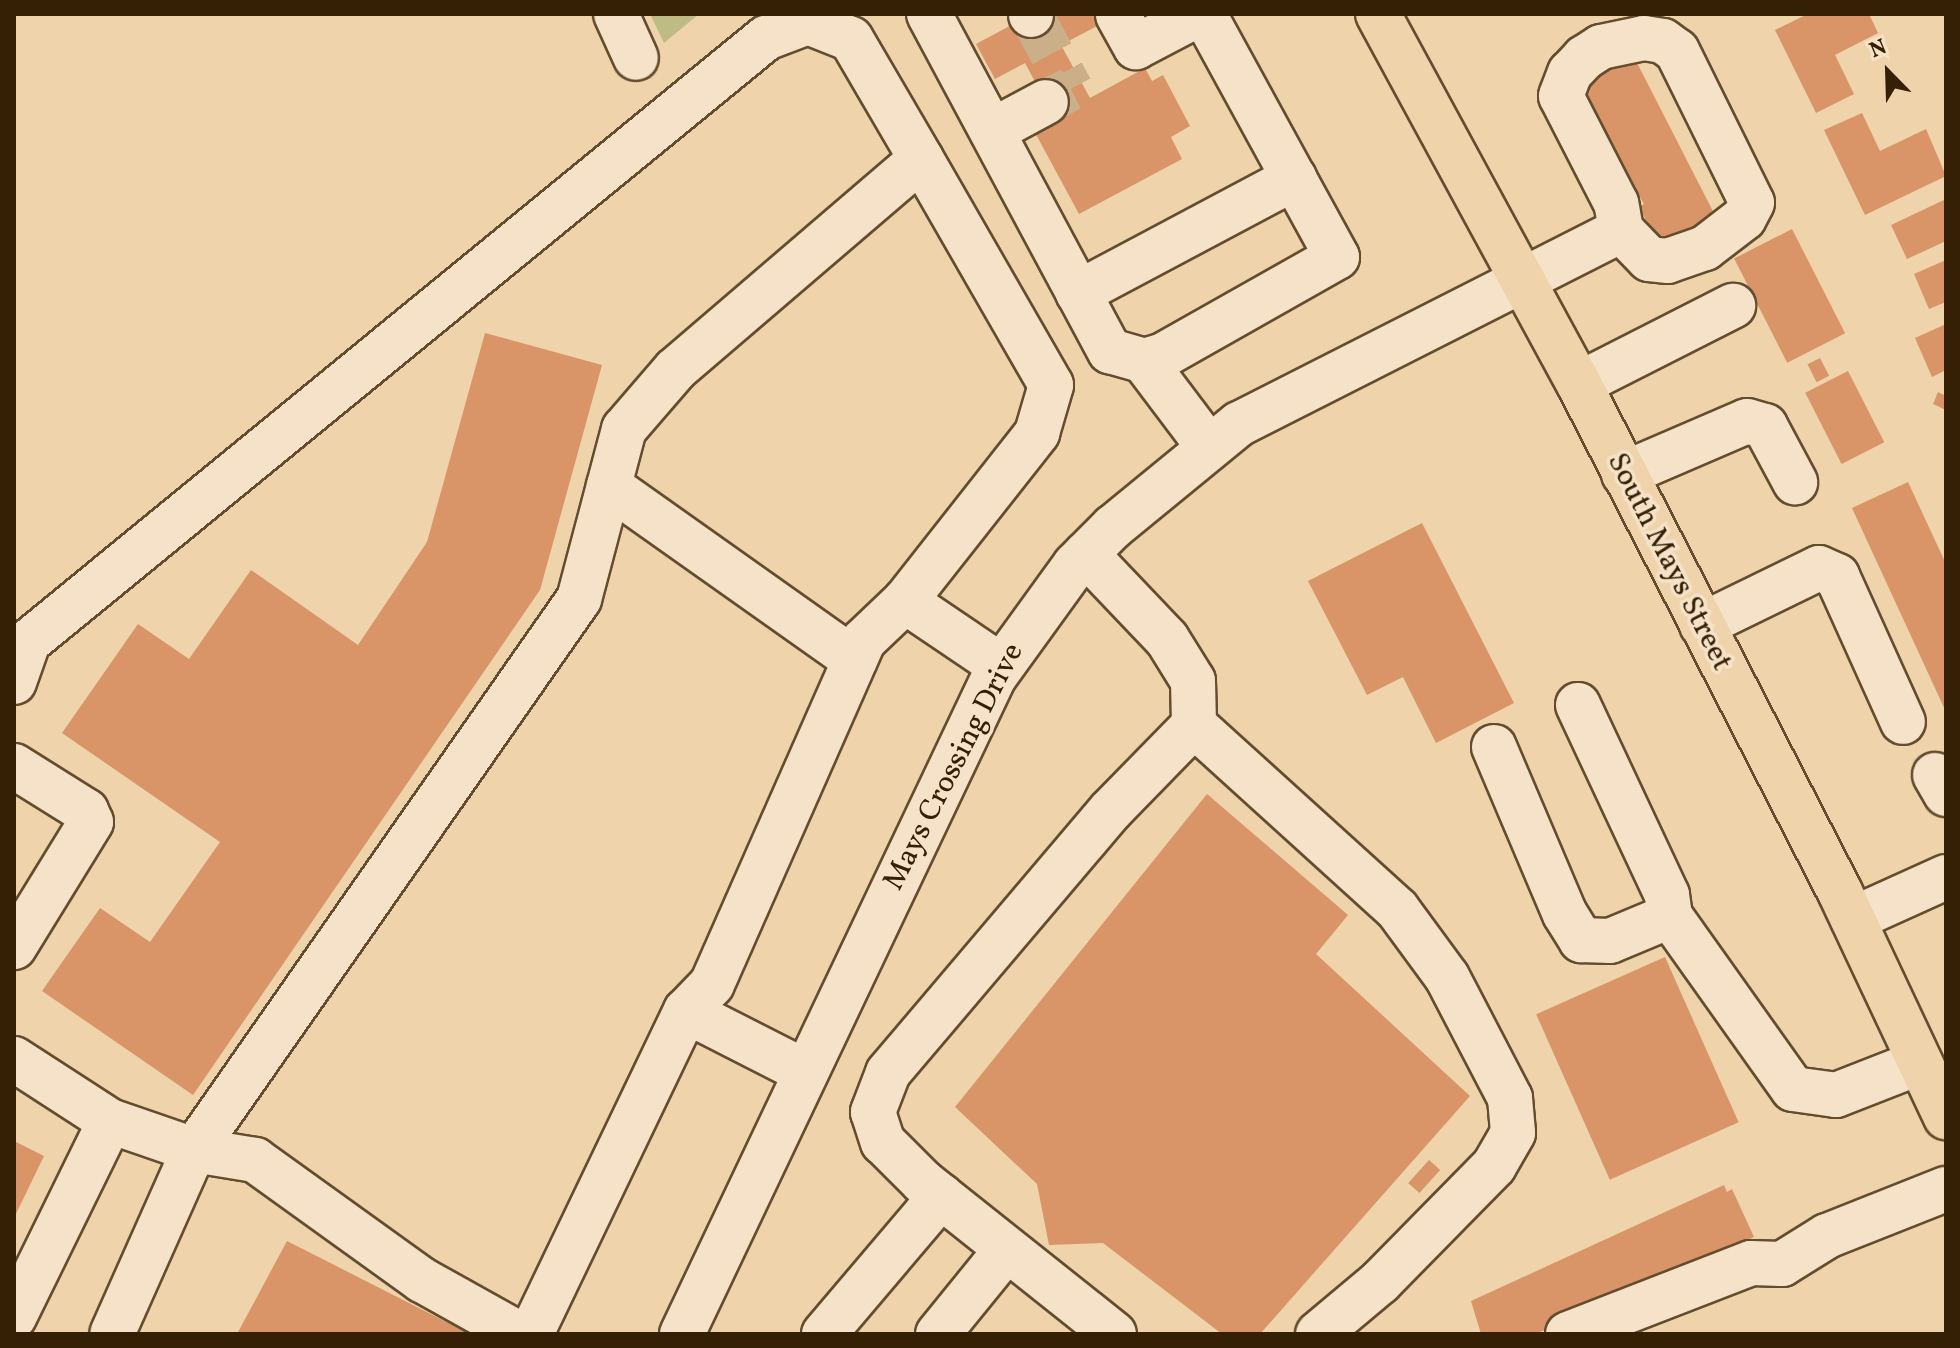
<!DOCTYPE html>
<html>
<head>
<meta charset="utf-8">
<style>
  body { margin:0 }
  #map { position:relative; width:1960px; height:1348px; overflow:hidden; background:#efd3aa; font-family:Vollkorn,serif }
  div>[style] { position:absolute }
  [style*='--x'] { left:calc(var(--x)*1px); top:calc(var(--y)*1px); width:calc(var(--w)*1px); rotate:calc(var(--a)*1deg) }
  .green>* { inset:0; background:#bfbb84 }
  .building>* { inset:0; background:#d99468; transform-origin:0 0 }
  .minor-tunnel>* { height:44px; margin-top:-22px; transform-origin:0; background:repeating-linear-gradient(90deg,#caaf89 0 44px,transparent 0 66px) }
  .roads { filter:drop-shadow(2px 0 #644d2e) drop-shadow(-2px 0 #644d2e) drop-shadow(0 2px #644d2e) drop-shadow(0 -2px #644d2e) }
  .minor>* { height:44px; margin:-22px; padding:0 22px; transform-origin:22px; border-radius:22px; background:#f5e2c8 }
  .major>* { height:44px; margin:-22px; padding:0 22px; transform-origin:22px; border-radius:22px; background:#efd3aa }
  span { translate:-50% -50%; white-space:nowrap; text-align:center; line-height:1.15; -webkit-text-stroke:7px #f5e2c8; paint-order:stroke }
  .street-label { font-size:30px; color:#352005 }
  .frame { position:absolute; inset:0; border:16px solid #352005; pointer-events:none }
  .north { position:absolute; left:1848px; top:32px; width:80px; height:80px; -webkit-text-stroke:6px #f5e2c8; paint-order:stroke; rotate:337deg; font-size:22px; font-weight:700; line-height:32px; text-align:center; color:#352005 }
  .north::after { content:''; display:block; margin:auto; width:28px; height:36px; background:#352005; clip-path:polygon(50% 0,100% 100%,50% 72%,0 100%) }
</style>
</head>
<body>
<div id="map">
  <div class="green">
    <div style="clip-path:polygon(650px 14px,699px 14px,664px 43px)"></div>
  </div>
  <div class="building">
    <div style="clip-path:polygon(1032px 14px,1120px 14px,1061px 45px,1090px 98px,1145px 68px,1152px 81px,1163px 75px,1190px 126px,1171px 137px,1182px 159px,1079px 214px,1032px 127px,1053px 115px,1025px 63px,995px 79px,976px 44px)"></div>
    <div style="clip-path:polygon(1808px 14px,1869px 14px,1878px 33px,1835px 55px,1854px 94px,1816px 113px,1775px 30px)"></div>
    <div style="clip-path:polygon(1633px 55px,1719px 223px,1667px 250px,1660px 237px,1656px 240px,1639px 207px,1644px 204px,1582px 95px,1586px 93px,1581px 82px)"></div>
    <div style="clip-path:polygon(1862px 113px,1880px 151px,1926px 129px,1946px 176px,1865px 215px,1824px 130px)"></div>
    <div style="clip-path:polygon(1946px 199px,1946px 241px,1907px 259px,1891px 225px)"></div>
    <div style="left:1792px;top:229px;width:117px;height:65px;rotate:63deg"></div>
    <div style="clip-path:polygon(1946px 260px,1946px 302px,1929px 309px,1914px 274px)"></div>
    <div style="clip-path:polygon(1946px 324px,1946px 370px,1932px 377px,1915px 338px)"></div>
    <div style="clip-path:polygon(485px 333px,602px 365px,540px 590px,193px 1095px,42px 991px,100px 908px,150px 942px,220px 842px,62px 733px,138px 624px,189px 659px,251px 570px,358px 645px,427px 542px)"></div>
    <div style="left:1820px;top:358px;width:20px;height:14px;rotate:63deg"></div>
    <div style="left:1848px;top:371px;width:80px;height:48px;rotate:63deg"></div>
    <div style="clip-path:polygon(1938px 392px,1946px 396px,1946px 410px,1933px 404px)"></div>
    <div style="clip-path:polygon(1908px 482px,1946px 564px,1946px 712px,1852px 508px)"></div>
    <div style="clip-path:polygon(1422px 523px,1514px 703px,1436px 743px,1403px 677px,1367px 695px,1308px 581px)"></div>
    <div style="clip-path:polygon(1207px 794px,1348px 915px,1316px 954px,1470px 1096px,1260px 1334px,1222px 1334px,1103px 1243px,1049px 1245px,1037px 1184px,955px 1107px)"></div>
    <div style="left:1665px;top:957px;width:181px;height:141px;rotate:66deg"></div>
    <div style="clip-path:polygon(14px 1141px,44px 1156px,14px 1218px)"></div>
    <div style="left:1429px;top:1160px;width:15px;height:31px;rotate:42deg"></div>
    <div style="clip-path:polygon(1724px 1185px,1727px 1192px,1732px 1189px,1754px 1237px,1747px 1240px,1750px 1246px,1535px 1334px,1481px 1334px,1471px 1301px)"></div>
    <div style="clip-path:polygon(287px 1241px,470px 1334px,237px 1334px)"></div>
  </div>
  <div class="minor-tunnel">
    <div style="--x:1031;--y:15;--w:84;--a:61.6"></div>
    <div style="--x:1071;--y:89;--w:28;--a:153"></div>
  </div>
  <div class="roads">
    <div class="minor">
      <div style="--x:616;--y:14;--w:48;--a:65.6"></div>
      <div style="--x:929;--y:14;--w:383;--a:61.8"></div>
      <div style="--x:1110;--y:351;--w:35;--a:16"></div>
      <div style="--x:1144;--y:361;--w:19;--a:-16"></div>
      <div style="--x:1162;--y:356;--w:201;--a:-29.5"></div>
      <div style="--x:1337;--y:257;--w:277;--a:-118.7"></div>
      <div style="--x:1031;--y:14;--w:1;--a:90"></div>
      <div style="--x:1118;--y:15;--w:37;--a:61"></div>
      <div style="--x:1136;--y:47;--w:71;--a:-27.6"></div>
      <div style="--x:1644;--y:38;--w:19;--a:9"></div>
      <div style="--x:1663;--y:41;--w:17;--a:36"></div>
      <div style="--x:1677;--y:51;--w:169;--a:63.7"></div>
      <div style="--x:1752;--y:203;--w:17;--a:118"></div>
      <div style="--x:1744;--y:218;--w:49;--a:142.4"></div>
      <div style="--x:1705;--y:248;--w:39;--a:161"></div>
      <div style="--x:1668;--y:261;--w:19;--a:-174"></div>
      <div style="--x:1649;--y:259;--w:40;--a:-134"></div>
      <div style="--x:1621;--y:230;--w:27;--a:-100"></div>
      <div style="--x:1616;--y:203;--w:120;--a:-117.2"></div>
      <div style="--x:1561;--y:96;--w:25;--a:-69"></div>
      <div style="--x:1570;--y:73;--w:21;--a:-47"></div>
      <div style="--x:1584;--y:58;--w:20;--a:-33"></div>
      <div style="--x:1601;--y:47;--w:44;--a:-11.8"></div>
      <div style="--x:992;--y:131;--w:61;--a:-28.2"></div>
      <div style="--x:1078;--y:293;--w:245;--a:-28"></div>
      <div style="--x:1144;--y:361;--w:106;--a:53"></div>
      <div style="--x:1579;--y:384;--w:173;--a:-26.9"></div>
      <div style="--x:1624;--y:474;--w:134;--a:-23.3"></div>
      <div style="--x:1747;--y:421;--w:19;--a:16"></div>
      <div style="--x:1765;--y:426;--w:64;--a:61.8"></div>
      <div style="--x:609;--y:486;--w:301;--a:35.3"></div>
      <div style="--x:1086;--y:554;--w:117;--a:46.4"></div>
      <div style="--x:1167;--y:639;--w:49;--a:58.2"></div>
      <div style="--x:1193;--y:681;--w:44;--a:88.7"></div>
      <div style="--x:1194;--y:725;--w:120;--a:134.3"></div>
      <div style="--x:1110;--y:811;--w:343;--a:130.3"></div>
      <div style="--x:888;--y:1073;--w:42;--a:111"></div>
      <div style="--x:873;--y:1112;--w:32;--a:72"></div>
      <div style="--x:883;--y:1142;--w:57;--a:45"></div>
      <div style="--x:923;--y:1182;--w:244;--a:38.5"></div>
      <div style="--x:905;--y:601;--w:116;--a:34.1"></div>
      <div style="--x:1702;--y:625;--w:130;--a:-26"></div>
      <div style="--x:1819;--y:568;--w:20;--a:24"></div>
      <div style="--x:1837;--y:576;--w:160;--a:65.7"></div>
      <div style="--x:14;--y:682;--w:42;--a:-70.7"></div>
      <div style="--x:28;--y:642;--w:954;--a:-39.3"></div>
      <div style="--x:766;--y:38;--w:45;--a:-20.9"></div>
      <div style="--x:808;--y:22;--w:46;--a:21.6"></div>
      <div style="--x:851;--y:39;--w:139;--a:59.7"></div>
      <div style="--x:921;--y:159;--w:324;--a:139.4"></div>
      <div style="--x:675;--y:370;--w:78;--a:130.8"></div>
      <div style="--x:624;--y:429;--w:176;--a:104.8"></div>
      <div style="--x:579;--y:599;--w:672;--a:124.94"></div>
      <div style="--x:194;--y:1150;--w:201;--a:114"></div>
      <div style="--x:1578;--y:705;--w:210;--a:64.9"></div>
      <div style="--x:1667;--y:895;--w:21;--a:82"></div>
      <div style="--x:1670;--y:916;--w:212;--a:54.6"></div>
      <div style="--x:1793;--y:1089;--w:43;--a:7.9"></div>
      <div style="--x:1836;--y:1095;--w:90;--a:-21.4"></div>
      <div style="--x:1194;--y:725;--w:274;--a:42.2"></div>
      <div style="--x:1397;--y:909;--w:84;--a:53.7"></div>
      <div style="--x:1447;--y:977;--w:136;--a:62.5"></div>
      <div style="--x:1510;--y:1098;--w:35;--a:85"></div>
      <div style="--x:1513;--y:1133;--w:38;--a:120"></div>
      <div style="--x:1494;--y:1166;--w:163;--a:134.5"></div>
      <div style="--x:1380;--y:1282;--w:81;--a:140"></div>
      <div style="--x:1494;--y:747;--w:181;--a:67"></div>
      <div style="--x:1565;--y:914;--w:31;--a:58"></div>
      <div style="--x:1581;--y:940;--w:29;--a:2"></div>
      <div style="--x:1610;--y:941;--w:65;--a:-22.6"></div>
      <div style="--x:14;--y:766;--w:85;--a:32"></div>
      <div style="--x:86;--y:811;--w:12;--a:66"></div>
      <div style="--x:91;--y:822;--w:147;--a:121.6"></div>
      <div style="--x:1935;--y:775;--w:22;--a:60"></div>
      <div style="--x:1853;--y:919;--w:102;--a:-24.3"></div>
      <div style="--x:686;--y:1011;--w:132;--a:27"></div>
      <div style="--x:14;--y:1059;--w:114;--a:32.9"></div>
      <div style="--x:110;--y:1121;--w:89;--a:19"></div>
      <div style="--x:194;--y:1150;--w:62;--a:9.3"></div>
      <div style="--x:255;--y:1160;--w:206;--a:35.7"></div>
      <div style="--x:422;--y:1280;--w:111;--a:29.1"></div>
      <div style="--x:14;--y:1317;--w:218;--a:-63.9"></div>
      <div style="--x:531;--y:1334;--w:358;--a:-64.4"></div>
      <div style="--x:686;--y:1011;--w:37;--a:-46"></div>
      <div style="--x:712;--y:984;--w:375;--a:-66.2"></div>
      <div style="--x:863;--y:641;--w:58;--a:-43.6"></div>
      <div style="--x:905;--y:601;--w:214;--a:-51.8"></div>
      <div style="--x:1037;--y:433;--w:50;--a:-73.7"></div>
      <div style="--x:1051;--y:385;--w:261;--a:-119.9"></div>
      <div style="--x:682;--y:1334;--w:727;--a:-64.6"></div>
      <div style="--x:994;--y:677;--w:138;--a:-54.1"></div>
      <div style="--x:1075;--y:565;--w:54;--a:-45"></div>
      <div style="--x:1113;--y:527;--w:163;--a:-39.3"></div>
      <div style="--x:1239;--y:424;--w:428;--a:-26.9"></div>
      <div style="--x:824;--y:1334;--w:181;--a:-49.7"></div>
      <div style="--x:938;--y:1334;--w:109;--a:-50.9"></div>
      <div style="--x:1568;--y:1334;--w:196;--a:-21.2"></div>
      <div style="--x:1751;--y:1263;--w:31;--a:2"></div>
      <div style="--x:1782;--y:1264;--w:53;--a:-31.9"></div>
      <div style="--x:1827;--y:1236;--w:128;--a:-21.6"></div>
    </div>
    <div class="major">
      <div style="--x:1378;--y:14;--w:421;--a:61.5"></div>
      <div style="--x:1579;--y:384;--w:571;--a:62.81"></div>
      <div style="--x:1840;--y:892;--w:249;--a:64.8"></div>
    </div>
  </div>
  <div class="street-label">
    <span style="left:1669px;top:562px;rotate:63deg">South Mays Street</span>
    <span style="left:954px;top:767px;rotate:-63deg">Mays Crossing Drive</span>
  </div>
  <div class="frame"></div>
  <div class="north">N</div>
</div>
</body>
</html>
